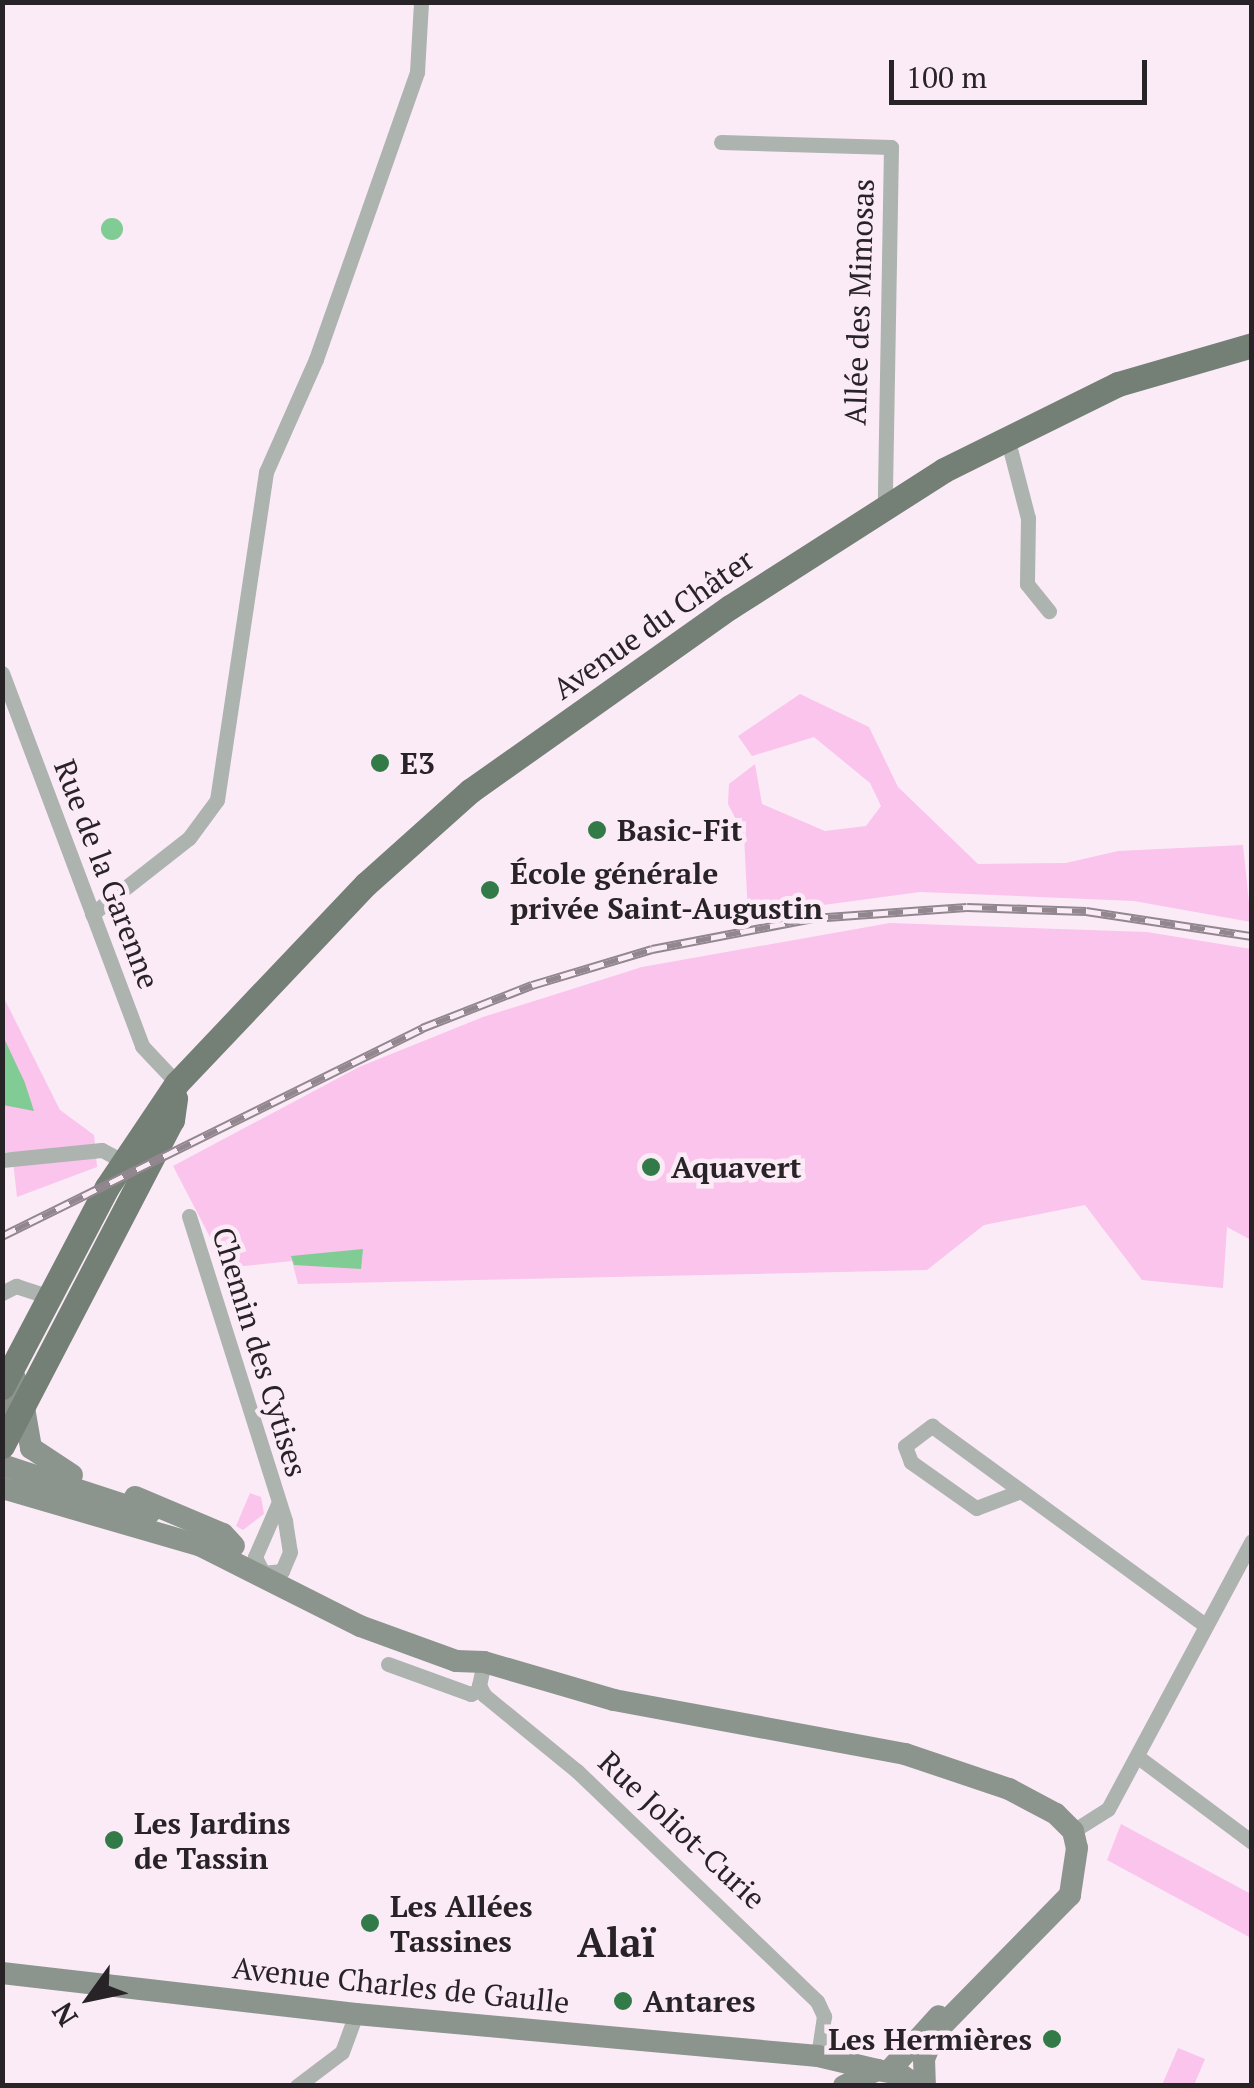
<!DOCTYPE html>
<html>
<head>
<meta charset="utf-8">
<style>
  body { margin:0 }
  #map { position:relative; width:1254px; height:2088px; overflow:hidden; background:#fbebf6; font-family:"PT Serif",serif }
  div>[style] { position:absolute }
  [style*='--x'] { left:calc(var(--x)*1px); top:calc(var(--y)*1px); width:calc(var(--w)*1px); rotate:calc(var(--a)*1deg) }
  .green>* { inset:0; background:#fac4ec }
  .water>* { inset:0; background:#81cc94 }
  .round { border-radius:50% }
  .minor>* { height:15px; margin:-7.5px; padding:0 7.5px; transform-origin:7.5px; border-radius:7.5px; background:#adb3ae }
  .secondary>* { height:22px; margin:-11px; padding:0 11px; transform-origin:11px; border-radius:11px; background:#8c958d }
  .primary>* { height:25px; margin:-12.5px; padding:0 12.5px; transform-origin:12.5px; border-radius:12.5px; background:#747f76 }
  .rail>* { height:9px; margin-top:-4.5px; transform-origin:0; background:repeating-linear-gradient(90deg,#fbebf6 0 15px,#92878f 0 30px); box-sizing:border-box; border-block:2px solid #92878f }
  .dots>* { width:28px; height:28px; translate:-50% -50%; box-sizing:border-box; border:5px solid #fbebf6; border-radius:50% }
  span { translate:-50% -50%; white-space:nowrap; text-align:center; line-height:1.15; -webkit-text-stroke:9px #fbebf6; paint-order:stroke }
  .street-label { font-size:30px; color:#282327 }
  .poi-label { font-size:30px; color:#282327; font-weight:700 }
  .left { translate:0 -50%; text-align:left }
  .right { translate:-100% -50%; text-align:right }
  .district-label { font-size:40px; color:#282327; font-weight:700 }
  .frame { position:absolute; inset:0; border:5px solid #282327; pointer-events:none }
  .north { position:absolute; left:40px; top:1948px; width:100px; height:100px; -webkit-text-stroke:8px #fbebf6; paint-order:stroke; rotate:237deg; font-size:28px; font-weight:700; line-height:40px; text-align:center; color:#282327 }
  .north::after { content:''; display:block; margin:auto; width:35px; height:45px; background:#282327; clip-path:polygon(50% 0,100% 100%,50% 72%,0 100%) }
  .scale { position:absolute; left:889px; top:60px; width:258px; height:45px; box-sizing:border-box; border:5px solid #282327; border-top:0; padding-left:12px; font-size:30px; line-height:35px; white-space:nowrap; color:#282327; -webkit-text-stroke:8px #fbebf6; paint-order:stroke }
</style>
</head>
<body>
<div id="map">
  <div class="green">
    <div style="clip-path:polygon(800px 694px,869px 727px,898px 787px,978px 864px,1066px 863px,1118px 851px,1243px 845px,1251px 922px,1134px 901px,920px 892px,748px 915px,744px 835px,728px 804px,729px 784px,755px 764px,762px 804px,825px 831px,866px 826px,881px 806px,870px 783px,814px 737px,752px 756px,738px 736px)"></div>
    <div style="clip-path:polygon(890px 923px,1147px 932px,1251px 949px,1251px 1240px,1227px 1227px,1223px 1288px,1142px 1280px,1085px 1205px,984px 1225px,927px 1270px,298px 1284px,292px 1261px,226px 1268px,173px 1166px,359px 1067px,483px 1017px,642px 967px)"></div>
    <div style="clip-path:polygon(2px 994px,60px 1110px,94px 1135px,97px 1167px,17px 1197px,12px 1152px,3px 1152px)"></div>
    <div style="clip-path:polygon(250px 1493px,261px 1497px,264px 1514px,243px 1530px,236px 1526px)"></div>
    <div style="clip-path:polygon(1121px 1824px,1251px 1894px,1251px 1938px,1107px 1860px)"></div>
    <div style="clip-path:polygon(1178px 2048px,1205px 2059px,1194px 2085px,1162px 2085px)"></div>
  </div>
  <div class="water">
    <div class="round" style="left:101px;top:218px;width:22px;height:22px"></div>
    <div style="clip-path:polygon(3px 1036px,25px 1083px,34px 1111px,3px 1105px)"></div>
    <div style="clip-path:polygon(363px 1249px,361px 1269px,294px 1265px,291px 1256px)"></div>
  </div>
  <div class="minor">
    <div style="--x:721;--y:142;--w:170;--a:1.7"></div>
    <div style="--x:891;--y:147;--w:361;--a:91"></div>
    <div style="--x:1007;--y:437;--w:84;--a:75.5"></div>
    <div style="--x:1028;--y:518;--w:66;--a:90.9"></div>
    <div style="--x:1027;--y:584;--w:35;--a:51"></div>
    <div style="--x:2;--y:673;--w:398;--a:69.4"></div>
    <div style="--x:142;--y:1046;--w:51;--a:46.6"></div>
    <div style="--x:92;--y:914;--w:123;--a:-38.1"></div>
    <div style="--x:189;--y:838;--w:47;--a:-53.6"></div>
    <div style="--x:217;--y:800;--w:332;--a:-81.5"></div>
    <div style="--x:266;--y:472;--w:124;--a:-66.1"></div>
    <div style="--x:316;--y:359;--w:304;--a:-70.6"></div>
    <div style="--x:417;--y:72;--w:70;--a:-86.7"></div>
    <div style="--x:2;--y:1160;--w:100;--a:-5.7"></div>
    <div style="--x:102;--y:1150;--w:24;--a:28"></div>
    <div style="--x:189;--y:1216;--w:320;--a:72.5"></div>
    <div style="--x:285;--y:1521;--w:31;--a:81"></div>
    <div style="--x:290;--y:1552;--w:21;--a:113"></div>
    <div style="--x:282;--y:1571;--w:19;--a:174"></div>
    <div style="--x:263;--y:1573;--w:18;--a:-117"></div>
    <div style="--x:255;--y:1557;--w:58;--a:-66.5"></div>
    <div style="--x:2;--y:1293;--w:16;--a:-27"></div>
    <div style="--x:16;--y:1286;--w:38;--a:18"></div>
    <div style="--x:1021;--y:1491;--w:48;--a:159.3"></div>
    <div style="--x:976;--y:1508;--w:80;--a:-144.7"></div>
    <div style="--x:911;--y:1462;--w:17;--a:-111"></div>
    <div style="--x:905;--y:1446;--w:34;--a:-37"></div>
    <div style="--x:932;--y:1426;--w:338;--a:36.1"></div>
    <div style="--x:484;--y:1662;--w:24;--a:102"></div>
    <div style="--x:479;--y:1685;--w:11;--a:63"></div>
    <div style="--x:484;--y:1695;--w:120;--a:39.3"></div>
    <div style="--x:577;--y:1771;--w:332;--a:43.8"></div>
    <div style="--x:817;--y:2001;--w:17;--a:65"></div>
    <div style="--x:824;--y:2016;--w:40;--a:98.5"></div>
    <div style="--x:388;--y:1664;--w:88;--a:19.9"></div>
    <div style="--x:471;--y:1694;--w:10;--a:-29"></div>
    <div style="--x:1138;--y:1757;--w:142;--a:36.7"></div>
    <div style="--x:1073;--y:1831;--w:41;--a:-32.2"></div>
    <div style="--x:1108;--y:1809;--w:304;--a:-61.8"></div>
    <div style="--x:297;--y:2086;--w:56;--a:-37.1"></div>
    <div style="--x:342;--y:2052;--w:40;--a:-69.8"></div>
  </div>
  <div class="secondary">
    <div style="--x:23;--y:1402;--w:47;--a:80.1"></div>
    <div style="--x:31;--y:1448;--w:49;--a:33.4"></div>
    <div style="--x:2;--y:1414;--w:38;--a:-70"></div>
    <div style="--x:2;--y:1465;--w:155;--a:18.1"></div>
    <div style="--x:2;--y:1488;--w:207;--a:16.2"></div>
    <div style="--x:201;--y:1546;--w:178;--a:26.7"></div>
    <div style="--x:360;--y:1626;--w:102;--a:20"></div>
    <div style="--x:456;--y:1661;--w:28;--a:2"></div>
    <div style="--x:484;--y:1662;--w:135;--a:16.3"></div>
    <div style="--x:614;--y:1700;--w:296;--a:10.5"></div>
    <div style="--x:905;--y:1754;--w:110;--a:18.6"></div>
    <div style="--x:1009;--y:1789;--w:53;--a:28"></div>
    <div style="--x:1056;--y:1814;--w:24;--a:45"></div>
    <div style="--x:1073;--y:1831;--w:17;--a:77"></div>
    <div style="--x:1077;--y:1848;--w:48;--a:98.5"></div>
    <div style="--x:1070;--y:1895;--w:193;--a:134.4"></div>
    <div style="--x:935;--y:2033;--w:28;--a:113"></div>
    <div style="--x:924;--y:2059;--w:27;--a:88"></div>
    <div style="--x:135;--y:1497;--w:95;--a:22.8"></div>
    <div style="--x:223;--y:1534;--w:16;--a:47"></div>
    <div style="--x:2;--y:1973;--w:356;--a:6.6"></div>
    <div style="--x:356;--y:2014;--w:464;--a:5.2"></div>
    <div style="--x:818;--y:2056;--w:61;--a:13.3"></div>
    <div style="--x:889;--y:2071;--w:74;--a:-47.7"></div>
    <div style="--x:844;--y:2086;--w:37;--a:-26"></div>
    <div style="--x:877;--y:2070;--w:23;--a:10"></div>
    <div style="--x:900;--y:2074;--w:21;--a:35"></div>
  </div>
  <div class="primary">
    <div style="--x:2;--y:1387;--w:226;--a:-62.3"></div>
    <div style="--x:107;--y:1187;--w:125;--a:-56.1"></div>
    <div style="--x:177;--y:1083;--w:274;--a:-46.5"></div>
    <div style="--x:366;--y:884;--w:140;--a:-41.8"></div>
    <div style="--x:470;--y:791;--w:319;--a:-35.3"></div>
    <div style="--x:730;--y:607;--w:254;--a:-32.6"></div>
    <div style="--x:944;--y:470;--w:194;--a:-26.3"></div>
    <div style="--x:1118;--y:384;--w:140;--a:-16.2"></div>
    <div style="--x:2;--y:1446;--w:368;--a:-62.5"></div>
    <div style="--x:172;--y:1120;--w:22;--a:-82"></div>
  </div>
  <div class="rail">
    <div style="--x:2;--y:1236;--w:469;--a:-26.3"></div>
    <div style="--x:422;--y:1028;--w:118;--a:-21.4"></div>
    <div style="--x:532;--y:985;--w:125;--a:-16.7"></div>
    <div style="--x:652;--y:949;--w:164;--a:-10.9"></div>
    <div style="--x:813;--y:918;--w:154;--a:-4.1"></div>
    <div style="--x:967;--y:907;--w:119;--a:1.9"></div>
    <div style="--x:1086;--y:911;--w:168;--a:8.6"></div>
  </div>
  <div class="dots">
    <div style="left:380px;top:763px;background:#327b49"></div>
    <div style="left:597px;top:830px;background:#327b49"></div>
    <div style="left:490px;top:890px;background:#327b49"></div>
    <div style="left:651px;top:1167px;background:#327b49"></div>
    <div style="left:114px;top:1840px;background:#327b49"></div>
    <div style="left:370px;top:1923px;background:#327b49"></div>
    <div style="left:623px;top:2001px;background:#327b49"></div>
    <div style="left:1052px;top:2039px;background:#327b49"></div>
  </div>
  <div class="street-label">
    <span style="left:859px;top:302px;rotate:-88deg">Allée des Mimosas</span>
    <span style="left:653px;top:624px;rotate:-35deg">Avenue du Châter</span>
    <span style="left:107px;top:874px;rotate:69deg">Rue de la Garenne</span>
    <span style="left:260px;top:1352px;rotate:73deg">Chemin des Cytises</span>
    <span style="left:682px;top:1830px;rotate:43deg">Rue Joliot-Curie</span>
    <span style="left:401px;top:1985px;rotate:6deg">Avenue Charles de Gaulle</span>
  </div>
  <div class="poi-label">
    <span class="left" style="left:400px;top:763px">E3</span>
    <span class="left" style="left:617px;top:830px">Basic-Fit</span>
    <span class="left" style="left:510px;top:890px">École générale<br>privée Saint-Augustin</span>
    <span class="left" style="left:671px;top:1167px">Aquavert</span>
    <span class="left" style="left:134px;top:1840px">Les Jardins<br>de Tassin</span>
    <span class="left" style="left:390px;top:1923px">Les Allées<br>Tassines</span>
    <span class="left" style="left:643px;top:2001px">Antares</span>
    <span class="right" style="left:1032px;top:2039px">Les Hermières</span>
  </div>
  <div class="district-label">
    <span style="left:616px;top:1942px">Alaï</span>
  </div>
  <div class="frame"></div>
  <div class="north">N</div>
  <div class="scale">100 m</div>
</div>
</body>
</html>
